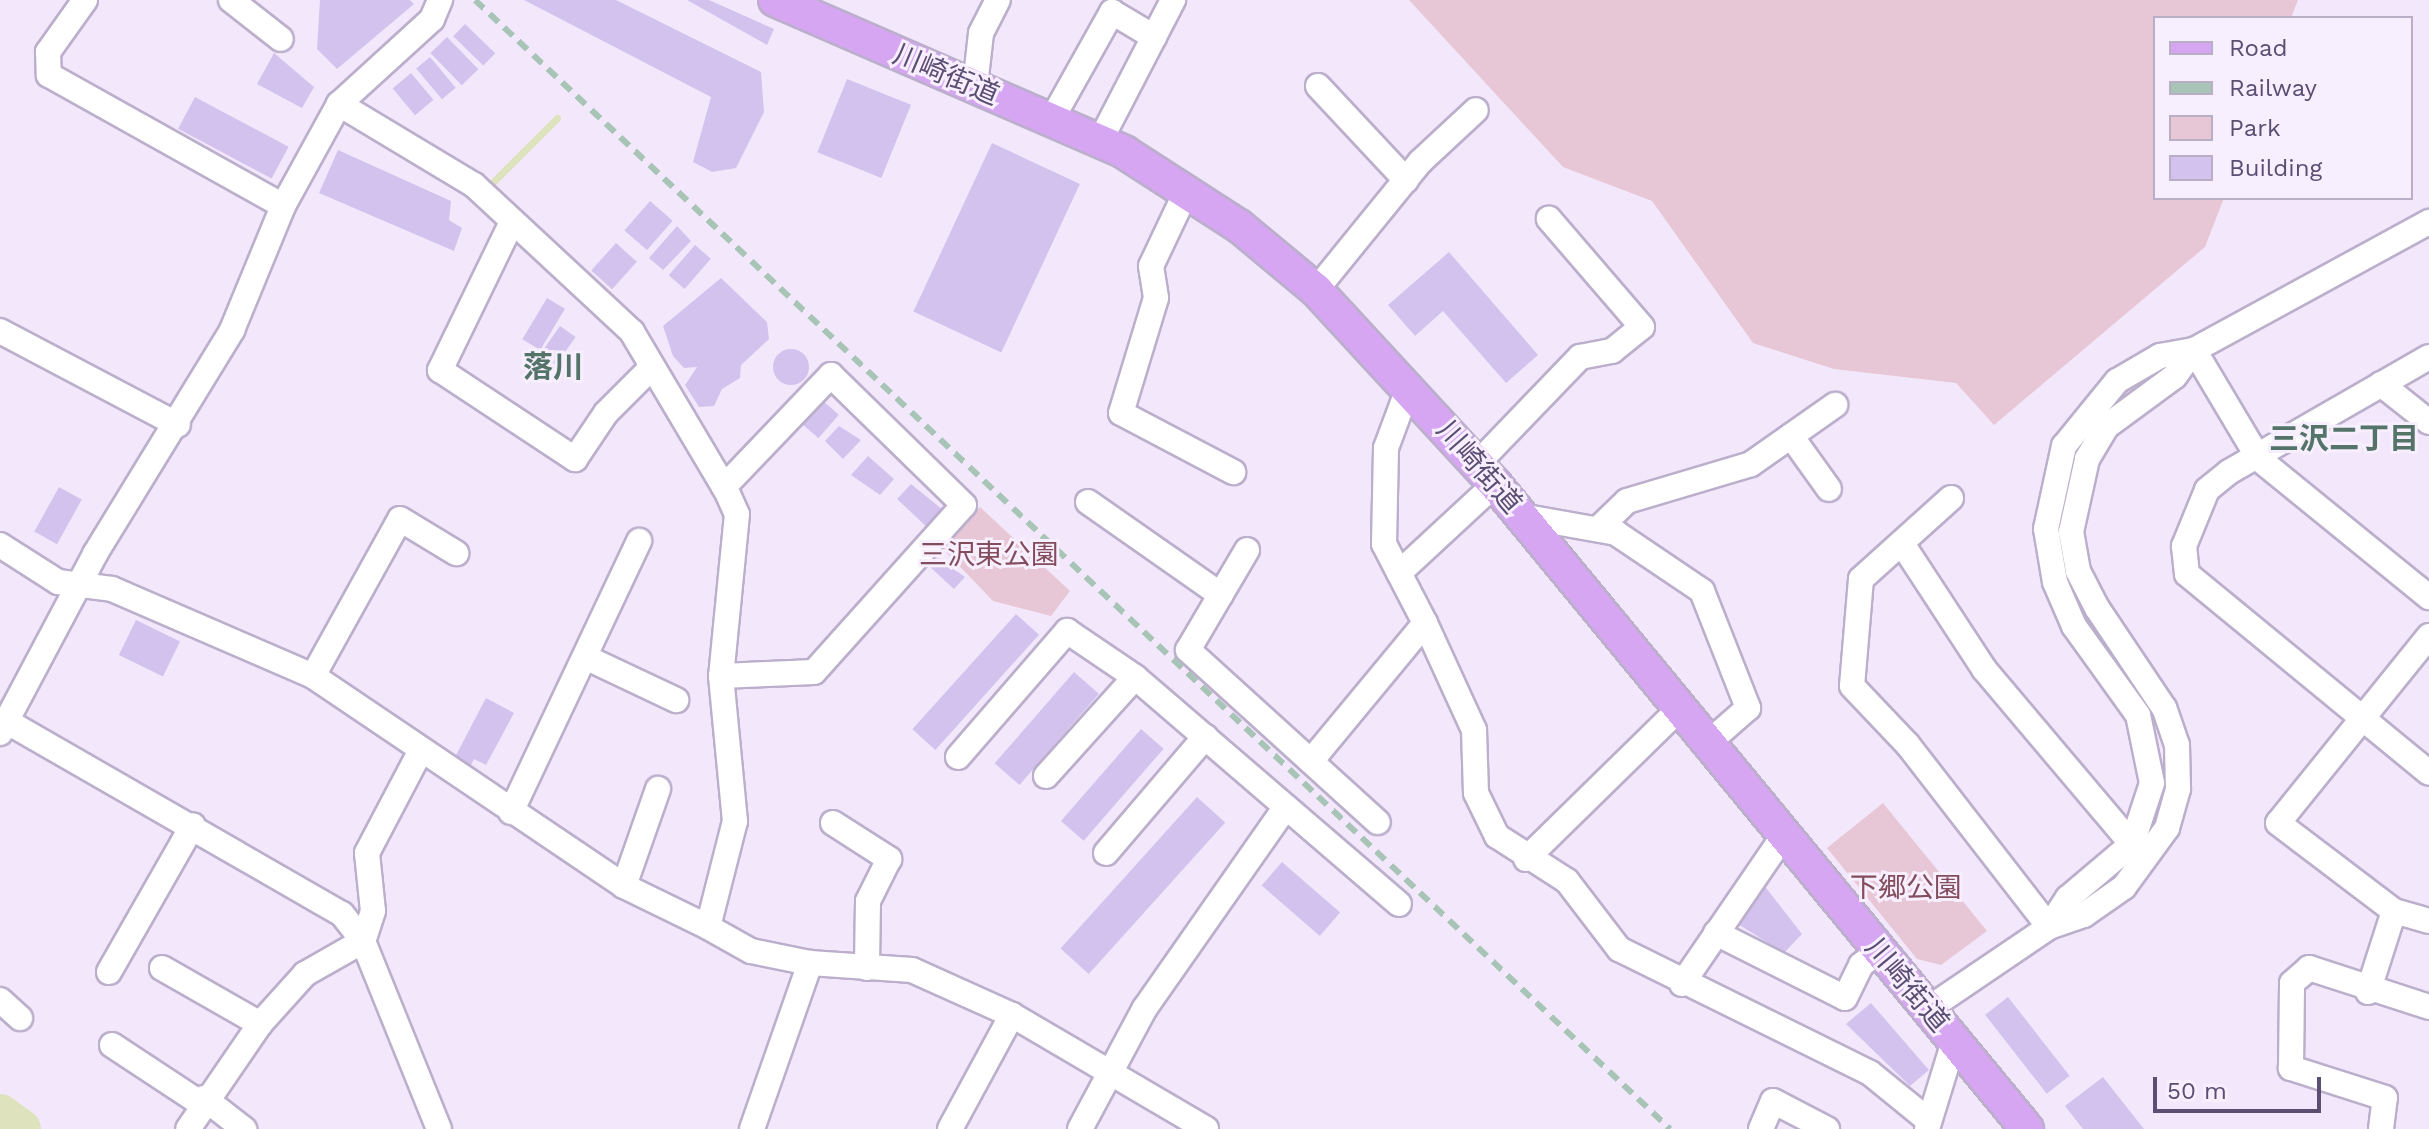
<!DOCTYPE html>
<html>
<head>
<meta charset="utf-8">
<style>
  body { margin:0 }
  #map { position:relative; width:2429px; height:1129px; overflow:hidden; background:#f3e8fb; font-family:"Work Sans","Noto Sans JP",sans-serif }
  div>[style] { position:absolute }
  [style*='--x'] { left:calc(var(--x)*1px); top:calc(var(--y)*1px); width:calc(var(--w)*1px); rotate:calc(var(--a)*1deg) }
  .green>* { inset:0; background:#e7c7d5 }
  .stream>* { height:7px; margin:-3.5px; padding:0 3.5px; transform-origin:3.5px; border-radius:3.5px; background:#dee3be }
  .river>* { height:40px; margin:-20px; padding:0 20px; transform-origin:20px; border-radius:20px; background:#dee3be }
  .building>* { inset:0; background:#d3c2ee; transform-origin:0 0 }
  .round { border-radius:50% }
  .roads { filter:drop-shadow(2px 0 #bbafcc) drop-shadow(-2px 0 #bbafcc) drop-shadow(0 2px #bbafcc) drop-shadow(0 -2px #bbafcc) }
  .minor>* { height:24px; margin:-12px; padding:0 12px; transform-origin:12px; border-radius:12px; background:#fff }
  .major>* { height:32px; margin:-16px; padding:0 16px; transform-origin:16px; border-radius:16px; background:#d6a6f3 }
  .rail>* { height:6px; margin-top:-3px; transform-origin:0; background:repeating-linear-gradient(90deg,#a7c4b6 0 12px,transparent 0 20px) }
  span { translate:-50% -50%; white-space:nowrap; text-align:center; line-height:1.15; -webkit-text-stroke:6px #f7eefe; paint-order:stroke }
  .street-label { font-size:28px; color:#5a4e72 }
  .park-label { font-size:28px; color:#834d5d }
  .neighbourhood-label { font-size:30px; color:#547469; font-weight:700 }
  .legend { position:absolute; left:2153px; top:16px; width:260px; height:184px; box-sizing:border-box; background:#f7eefe; border:2px solid #b8aec6; margin:0; padding:10px 14px; list-style:none; font-size:24px; color:#5a4e72 }
  .legend li { display:flex; align-items:center; gap:16px; height:40px }
  .legend b { width:40px; border:2px solid #b8aec6 }
  .scale { position:absolute; left:2153px; top:1077px; width:168px; height:36px; box-sizing:border-box; border:4px solid #5a4e72; border-top:0; padding-left:10px; font-size:24px; line-height:28px; white-space:nowrap; color:#5a4e72; -webkit-text-stroke:6px #f7eefe; paint-order:stroke }
</style>
</head>
<body>
<div id="map">
  <div class="green">
    <div style="clip-path:polygon(1409px 0,2298px 0,2291px 18px,2155px 18px,2155px 198px,2224px 198px,2205px 247px,1994px 425px,1956px 383px,1834px 369px,1753px 343px,1652px 201px,1563px 167px)"></div>
    <div style="clip-path:polygon(980px 507px,1070px 591px,1051px 616px,993px 601px,943px 549px)"></div>
    <div style="clip-path:polygon(1883px 803px,1987px 931px,1941px 965px,1917px 959px,1827px 848px)"></div>
  </div>
  <div class="stream">
    <div style="--x:492;--y:183;--w:92;--a:-45"></div>
  </div>
  <div class="river">
    <div style="--x:0;--y:1114;--w:26;--a:36"></div>
  </div>
  <div class="building">
    <div style="clip-path:polygon(320px 0,410px 0,414px 4px,337px 69px,317px 49px)"></div>
    <div style="clip-path:polygon(524px 0,616px 0,761px 72px,764px 112px,736px 168px,712px 172px,693px 162px,711px 97px)"></div>
    <div style="clip-path:polygon(687px 0,709px 0,774px 29px,767px 45px)"></div>
    <div style="left:465px;top:24px;width:42px;height:17px;rotate:44deg"></div>
    <div style="left:447px;top:37px;width:45px;height:23px;rotate:46deg"></div>
    <div style="clip-path:polygon(274px 53px,314px 87px,302px 108px,257px 84px)"></div>
    <div style="left:430px;top:57px;width:40px;height:18px;rotate:50deg"></div>
    <div style="left:411px;top:73px;width:35px;height:24px;rotate:50deg"></div>
    <div style="left:847px;top:79px;width:69px;height:79px;rotate:22deg"></div>
    <div style="left:195px;top:97px;width:106px;height:36px;rotate:28deg"></div>
    <div style="left:992px;top:143px;width:97px;height:186px;rotate:25deg"></div>
    <div style="clip-path:polygon(338px 150px,451px 201px,449px 220px,462px 228px,454px 251px,319px 193px)"></div>
    <div style="left:650px;top:201px;width:30px;height:39px;rotate:41deg"></div>
    <div style="clip-path:polygon(677px 226px,691px 241px,663px 270px,649px 258px)"></div>
    <div style="left:616px;top:243px;width:28px;height:37px;rotate:42deg"></div>
    <div style="left:695px;top:245px;width:21px;height:40px;rotate:41deg"></div>
    <div style="clip-path:polygon(1449px 252px,1538px 355px,1506px 383px,1443px 311px,1415px 336px,1388px 305px)"></div>
    <div style="clip-path:polygon(721px 278px,767px 322px,769px 339px,741px 365px,740px 378px,722px 389px,714px 406px,699px 407px,685px 385px,697px 367px,684px 368px,673px 356px,663px 326px)"></div>
    <div style="left:547px;top:298px;width:21px;height:48px;rotate:31deg"></div>
    <div style="left:560px;top:326px;width:19px;height:34px;rotate:35deg"></div>
    <div class="round" style="left:773px;top:349px;width:36px;height:36px"></div>
    <div style="left:823px;top:401px;width:21px;height:31px;rotate:41deg"></div>
    <div style="clip-path:polygon(839px 426px,861px 440px,843px 459px,825px 441px)"></div>
    <div style="clip-path:polygon(868px 456px,894px 479px,880px 495px,851px 475px)"></div>
    <div style="clip-path:polygon(911px 484px,948px 514px,931px 531px,897px 499px)"></div>
    <div style="left:59px;top:487px;width:26px;height:51px;rotate:29deg"></div>
    <div style="clip-path:polygon(938px 558px,965px 577px,954px 589px,930px 567px)"></div>
    <div style="left:1016px;top:614px;width:31px;height:155px;rotate:42deg"></div>
    <div style="left:136px;top:620px;width:49px;height:39px;rotate:26deg"></div>
    <div style="left:1074px;top:672px;width:33px;height:121px;rotate:41deg"></div>
    <div style="clip-path:polygon(486px 698px,514px 713px,486px 765px,474px 759px,470px 767px,454px 759px)"></div>
    <div style="left:1141px;top:729px;width:30px;height:122px;rotate:41deg"></div>
    <div style="left:1197px;top:797px;width:38px;height:204px;rotate:42deg"></div>
    <div style="left:1282px;top:862px;width:77px;height:31px;rotate:41deg"></div>
    <div style="clip-path:polygon(1763px 884px,1802px 934px,1784px 953px,1738px 924px)"></div>
    <div style="left:2008px;top:997px;width:100px;height:29px;rotate:52deg"></div>
    <div style="clip-path:polygon(1871px 1003px,1929px 1070px,1910px 1086px,1846px 1024px)"></div>
    <div style="clip-path:polygon(2103px 1077px,2144px 1129px,2083px 1129px,2065px 1106px)"></div>
  </div>
  <div class="roads">
    <div class="minor">
      <div style="--x:85;--y:0;--w:64;--a:125.4"></div>
      <div style="--x:48;--y:52;--w:23;--a:88"></div>
      <div style="--x:49;--y:75;--w:268;--a:29.2"></div>
      <div style="--x:231;--y:0;--w:63;--a:38"></div>
      <div style="--x:975;--y:86;--w:53;--a:-83.5"></div>
      <div style="--x:981;--y:33;--w:37;--a:-63"></div>
      <div style="--x:1318;--y:86;--w:129;--a:46.9"></div>
      <div style="--x:339;--y:104;--w:157;--a:31"></div>
      <div style="--x:474;--y:185;--w:216;--a:42.9"></div>
      <div style="--x:632;--y:332;--w:186;--a:59.3"></div>
      <div style="--x:727;--y:492;--w:24;--a:66"></div>
      <div style="--x:737;--y:514;--w:163;--a:95.6"></div>
      <div style="--x:721;--y:676;--w:146;--a:84.5"></div>
      <div style="--x:735;--y:821;--w:109;--a:104.3"></div>
      <div style="--x:708;--y:927;--w:49;--a:29.2"></div>
      <div style="--x:751;--y:951;--w:60;--a:11.5"></div>
      <div style="--x:810;--y:963;--w:102;--a:3.9"></div>
      <div style="--x:912;--y:970;--w:110;--a:24.2"></div>
      <div style="--x:1012;--y:1015;--w:225;--a:30.4"></div>
      <div style="--x:1052;--y:119;--w:123;--a:-60.7"></div>
      <div style="--x:1112;--y:12;--w:49;--a:30.8"></div>
      <div style="--x:1100;--y:141;--w:159;--a:-62.6"></div>
      <div style="--x:1187;--y:190;--w:84;--a:115.3"></div>
      <div style="--x:1151;--y:266;--w:32;--a:81"></div>
      <div style="--x:1156;--y:298;--w:120;--a:106.9"></div>
      <div style="--x:1121;--y:413;--w:127;--a:27.8"></div>
      <div style="--x:512;--y:222;--w:165;--a:115.9"></div>
      <div style="--x:440;--y:370;--w:162;--a:33.4"></div>
      <div style="--x:575;--y:459;--w:55;--a:-56"></div>
      <div style="--x:606;--y:413;--w:64;--a:-45"></div>
      <div style="--x:1316;--y:290;--w:165;--a:-50.9"></div>
      <div style="--x:1420;--y:162;--w:76;--a:-42.9"></div>
      <div style="--x:0;--y:331;--w:201;--a:27.8"></div>
      <div style="--x:2194;--y:350;--w:127;--a:59.2"></div>
      <div style="--x:2259;--y:459;--w:219;--a:39.1"></div>
      <div style="--x:2429;--y:357;--w:231;--a:150.1"></div>
      <div style="--x:2229;--y:472;--w:28;--a:141"></div>
      <div style="--x:2207;--y:490;--w:61;--a:112.3"></div>
      <div style="--x:2184;--y:546;--w:28;--a:84"></div>
      <div style="--x:2187;--y:574;--w:313;--a:39.4"></div>
      <div style="--x:2381;--y:384;--w:61;--a:38.4"></div>
      <div style="--x:1791;--y:436;--w:65;--a:54.4"></div>
      <div style="--x:1477;--y:464;--w:149;--a:-46.1"></div>
      <div style="--x:1580;--y:357;--w:33;--a:-11"></div>
      <div style="--x:1612;--y:351;--w:38;--a:-39"></div>
      <div style="--x:1642;--y:327;--w:143;--a:-130.7"></div>
      <div style="--x:1951;--y:498;--w:121;--a:138"></div>
      <div style="--x:1861;--y:579;--w:107;--a:94.8"></div>
      <div style="--x:1852;--y:686;--w:81;--a:46.5"></div>
      <div style="--x:1908;--y:745;--w:230;--a:52.2"></div>
      <div style="--x:1088;--y:502;--w:162;--a:35"></div>
      <div style="--x:1521;--y:516;--w:97;--a:10.1"></div>
      <div style="--x:1616;--y:533;--w:104;--a:34"></div>
      <div style="--x:1702;--y:591;--w:126;--a:68.5"></div>
      <div style="--x:1748;--y:708;--w:55;--a:138.7"></div>
      <div style="--x:1598;--y:529;--w:40;--a:-44"></div>
      <div style="--x:1627;--y:501;--w:129;--a:-16.6"></div>
      <div style="--x:1751;--y:464;--w:103;--a:-35.1"></div>
      <div style="--x:0;--y:545;--w:69;--a:32.5"></div>
      <div style="--x:58;--y:582;--w:54;--a:7.4"></div>
      <div style="--x:112;--y:589;--w:219;--a:23.4"></div>
      <div style="--x:313;--y:676;--w:375;--a:34"></div>
      <div style="--x:624;--y:886;--w:93;--a:26"></div>
      <div style="--x:1903;--y:545;--w:148;--a:56.8"></div>
      <div style="--x:1984;--y:669;--w:229;--a:49.8"></div>
      <div style="--x:1247;--y:550;--w:116;--a:120.5"></div>
      <div style="--x:1188;--y:650;--w:256;--a:42.2"></div>
      <div style="--x:1399;--y:573;--w:131;--a:-42.8"></div>
      <div style="--x:1425;--y:623;--w:118;--a:65.4"></div>
      <div style="--x:1474;--y:730;--w:63;--a:88.2"></div>
      <div style="--x:1476;--y:793;--w:48;--a:64"></div>
      <div style="--x:1497;--y:836;--w:83;--a:32.7"></div>
      <div style="--x:1567;--y:881;--w:86;--a:52.6"></div>
      <div style="--x:1619;--y:949;--w:280;--a:26.3"></div>
      <div style="--x:1870;--y:1073;--w:76;--a:39.1"></div>
      <div style="--x:2429;--y:636;--w:240;--a:128.9"></div>
      <div style="--x:2278;--y:823;--w:146;--a:37.2"></div>
      <div style="--x:2394;--y:911;--w:36;--a:16"></div>
      <div style="--x:585;--y:657;--w:101;--a:25.3"></div>
      <div style="--x:313;--y:676;--w:179;--a:-61"></div>
      <div style="--x:400;--y:519;--w:66;--a:31.3"></div>
      <div style="--x:721;--y:676;--w:93;--a:-2.5"></div>
      <div style="--x:814;--y:672;--w:224;--a:-48.1"></div>
      <div style="--x:964;--y:505;--w:186;--a:-135.7"></div>
      <div style="--x:831;--y:375;--w:155;--a:133.7"></div>
      <div style="--x:6;--y:721;--w:387;--a:29.9"></div>
      <div style="--x:342;--y:914;--w:34;--a:52"></div>
      <div style="--x:363;--y:941;--w:67;--a:150.4"></div>
      <div style="--x:305;--y:974;--w:67;--a:132"></div>
      <div style="--x:260;--y:1024;--w:127;--a:124.4"></div>
      <div style="--x:0;--y:733;--w:203;--a:-62"></div>
      <div style="--x:95;--y:554;--w:263;--a:-58.5"></div>
      <div style="--x:232;--y:330;--w:134;--a:-67.6"></div>
      <div style="--x:283;--y:206;--w:116;--a:-61.2"></div>
      <div style="--x:339;--y:104;--w:126;--a:-42.4"></div>
      <div style="--x:432;--y:19;--w:21;--a:-67"></div>
      <div style="--x:420;--y:752;--w:114;--a:117.7"></div>
      <div style="--x:367;--y:853;--w:58;--a:84.1"></div>
      <div style="--x:373;--y:911;--w:32;--a:108"></div>
      <div style="--x:363;--y:941;--w:203;--a:68"></div>
      <div style="--x:958;--y:757;--w:167;--a:-49.1"></div>
      <div style="--x:1067;--y:631;--w:82;--a:34.1"></div>
      <div style="--x:1135;--y:677;--w:348;--a:40.7"></div>
      <div style="--x:1311;--y:761;--w:179;--a:-50.4"></div>
      <div style="--x:1425;--y:623;--w:89;--a:-117.4"></div>
      <div style="--x:1384;--y:544;--w:96;--a:-88.8"></div>
      <div style="--x:1386;--y:448;--w:66;--a:-69.6"></div>
      <div style="--x:1046;--y:776;--w:133;--a:-48"></div>
      <div style="--x:511;--y:812;--w:300;--a:-64.7"></div>
      <div style="--x:833;--y:823;--w:67;--a:32.7"></div>
      <div style="--x:889;--y:859;--w:47;--a:116.6"></div>
      <div style="--x:868;--y:901;--w:67;--a:90.9"></div>
      <div style="--x:1106;--y:853;--w:153;--a:-49.5"></div>
      <div style="--x:1526;--y:859;--w:214;--a:-44.4"></div>
      <div style="--x:624;--y:886;--w:103;--a:-70.7"></div>
      <div style="--x:2049;--y:927;--w:35;--a:-57"></div>
      <div style="--x:2068;--y:898;--w:84;--a:-40.2"></div>
      <div style="--x:2132;--y:844;--w:64;--a:-71.8"></div>
      <div style="--x:2152;--y:783;--w:69;--a:-101.6"></div>
      <div style="--x:2138;--y:715;--w:110;--a:-125.7"></div>
      <div style="--x:2074;--y:626;--w:48;--a:-113.4"></div>
      <div style="--x:2055;--y:582;--w:54;--a:-99.6"></div>
      <div style="--x:2046;--y:529;--w:85;--a:-77.8"></div>
      <div style="--x:2064;--y:446;--w:84;--a:-50.8"></div>
      <div style="--x:2117;--y:381;--w:50;--a:-30.2"></div>
      <div style="--x:2160;--y:356;--w:35;--a:-10"></div>
      <div style="--x:2194;--y:350;--w:268;--a:-28.6"></div>
      <div style="--x:1716;--y:933;--w:144;--a:26.7"></div>
      <div style="--x:1845;--y:998;--w:37;--a:-64"></div>
      <div style="--x:1861;--y:965;--w:23;--a:-38"></div>
      <div style="--x:162;--y:968;--w:113;--a:29.7"></div>
      <div style="--x:109;--y:972;--w:169;--a:-60.3"></div>
      <div style="--x:1682;--y:984;--w:177;--a:-55.6"></div>
      <div style="--x:2368;--y:992;--w:85;--a:-72.2"></div>
      <div style="--x:0;--y:1000;--w:27;--a:42"></div>
      <div style="--x:1928;--y:1009;--w:146;--a:-34.1"></div>
      <div style="--x:2049;--y:927;--w:37;--a:-19"></div>
      <div style="--x:2084;--y:915;--w:49;--a:-35"></div>
      <div style="--x:2124;--y:887;--w:73;--a:-53.9"></div>
      <div style="--x:2167;--y:828;--w:41;--a:-74.2"></div>
      <div style="--x:2178;--y:789;--w:44;--a:-91.3"></div>
      <div style="--x:2177;--y:745;--w:39;--a:-109"></div>
      <div style="--x:2164;--y:708;--w:120;--a:-123.8"></div>
      <div style="--x:2097;--y:608;--w:42;--a:-117.2"></div>
      <div style="--x:2078;--y:571;--w:40;--a:-100"></div>
      <div style="--x:2071;--y:532;--w:75;--a:-77.6"></div>
      <div style="--x:2087;--y:459;--w:39;--a:-59"></div>
      <div style="--x:2107;--y:426;--w:84;--a:-36.3"></div>
      <div style="--x:2175;--y:376;--w:32;--a:-54"></div>
      <div style="--x:112;--y:1045;--w:105;--a:33.4"></div>
      <div style="--x:204;--y:1098;--w:51;--a:37.8"></div>
      <div style="--x:752;--y:1129;--w:176;--a:-70.7"></div>
      <div style="--x:950;--y:1129;--w:130;--a:-61.5"></div>
      <div style="--x:1080;--y:1129;--w:137;--a:-61.8"></div>
      <div style="--x:1145;--y:1008;--w:241;--a:-55"></div>
      <div style="--x:1761;--y:1129;--w:30;--a:-67"></div>
      <div style="--x:1773;--y:1101;--w:61;--a:27.4"></div>
      <div style="--x:1927;--y:1129;--w:92;--a:-72.9"></div>
      <div style="--x:2381;--y:1129;--w:31;--a:-83"></div>
      <div style="--x:2385;--y:1098;--w:99;--a:-162.3"></div>
      <div style="--x:2291;--y:1068;--w:85;--a:-89.3"></div>
      <div style="--x:2292;--y:983;--w:23;--a:-41"></div>
      <div style="--x:2309;--y:968;--w:126;--a:18"></div>
    </div>
    <div class="major">
      <div style="--x:775;--y:0;--w:381;--a:23.5"></div>
      <div style="--x:1124;--y:152;--w:137;--a:32.8"></div>
      <div style="--x:1239;--y:226;--w:100;--a:39.7"></div>
      <div style="--x:1316;--y:290;--w:264;--a:47.3"></div>
      <div style="--x:1495;--y:484;--w:836;--a:50.48"></div>
    </div>
  </div>
  <div class="rail">
    <div style="--x:475;--y:0;--w:1644;--a:43.37"></div>
  </div>
  <div class="street-label">
    <span style="left:946px;top:75px;rotate:23deg">川崎街道</span>
    <span style="left:1479px;top:467px;rotate:49deg">川崎街道</span>
    <span style="left:1907px;top:985px;rotate:50deg">川崎街道</span>
  </div>
  <div class="park-label">
    <span style="left:989px;top:555px">三沢東公園</span>
    <span style="left:1906px;top:888px">下郷公園</span>
  </div>
  <div class="neighbourhood-label">
    <span style="left:553px;top:367px">落川</span>
    <span style="left:2344px;top:439px">三沢二丁目</span>
  </div>
  <ul class="legend">
  <li><b style="height:10px;background:#d6a6f3"></b>Road</li>
  <li><b style="height:10px;background:#a7c4b6"></b>Railway</li>
  <li><b style="height:22px;background:#e7c7d5"></b>Park</li>
  <li><b style="height:22px;background:#d3c2ee"></b>Building</li>
  </ul>
  <div class="scale">50 m</div>
</div>
</body>
</html>
